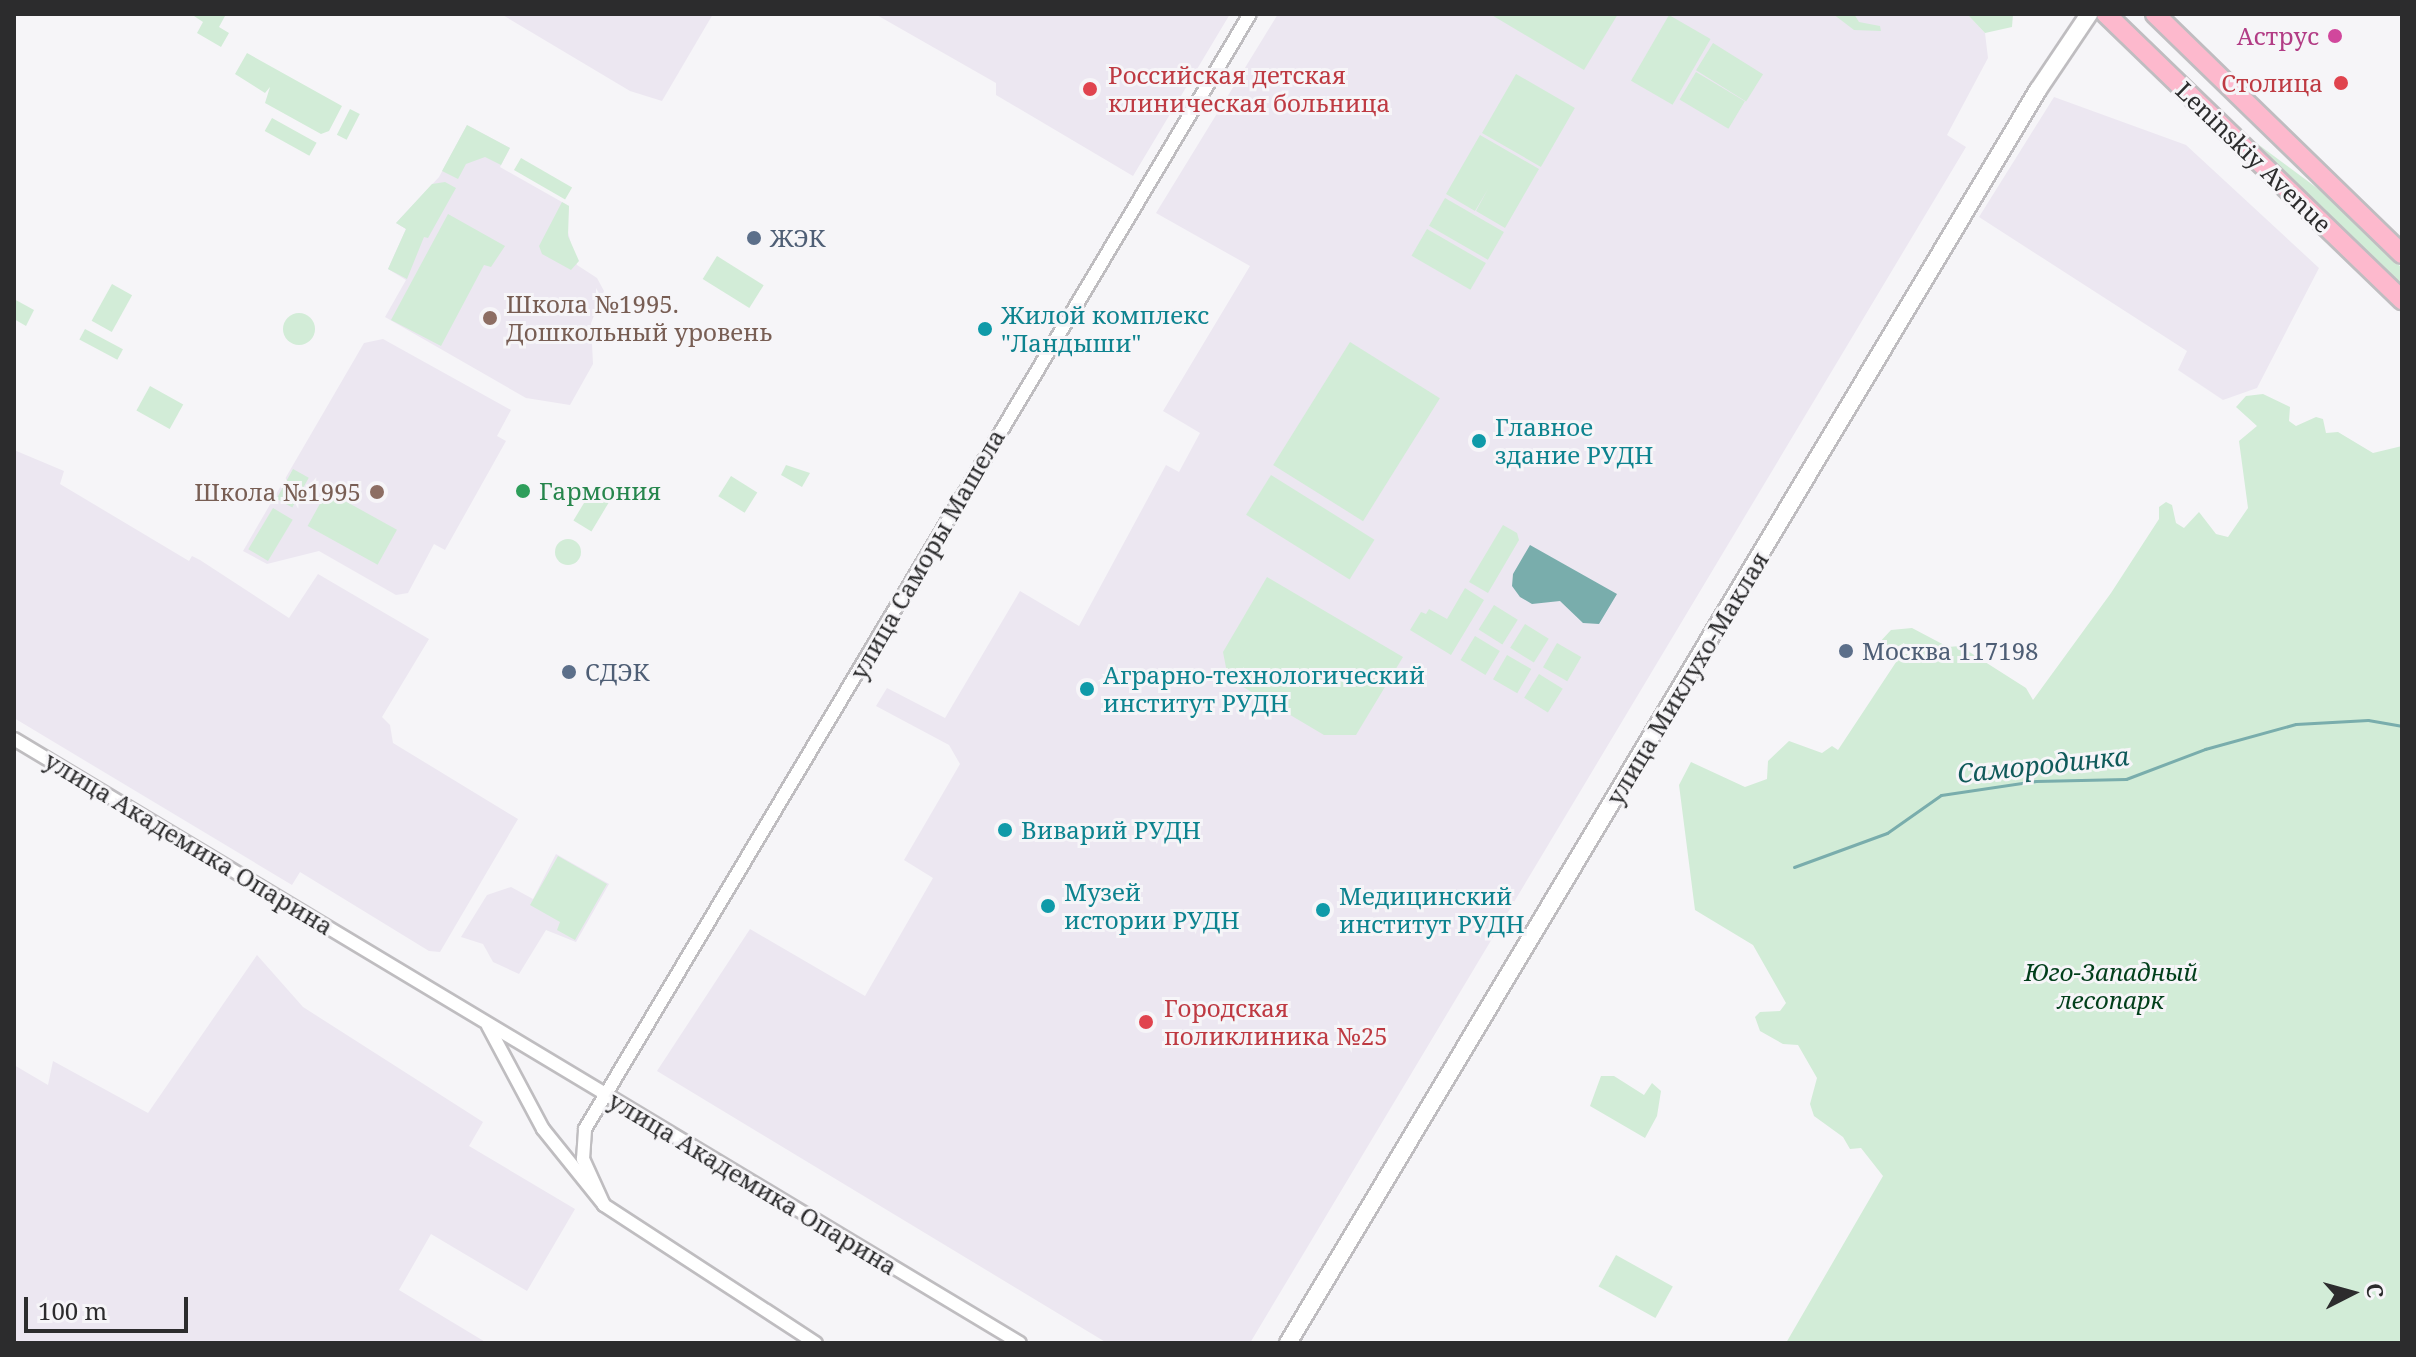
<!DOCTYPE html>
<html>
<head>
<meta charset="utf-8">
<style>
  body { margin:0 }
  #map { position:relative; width:2416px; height:1357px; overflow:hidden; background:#f6f5f8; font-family:"Noto Serif",serif }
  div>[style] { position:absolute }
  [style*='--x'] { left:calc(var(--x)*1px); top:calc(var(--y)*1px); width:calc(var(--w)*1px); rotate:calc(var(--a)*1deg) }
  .built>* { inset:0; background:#ece7f1 }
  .green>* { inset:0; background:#d2ecd7; transform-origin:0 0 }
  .round { border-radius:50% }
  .water>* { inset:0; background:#79adac }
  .stream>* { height:3px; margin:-1.5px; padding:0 1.5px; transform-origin:1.5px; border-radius:1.5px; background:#79adac }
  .roads { filter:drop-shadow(2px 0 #bfbdc0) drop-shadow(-2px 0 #bfbdc0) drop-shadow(0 2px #bfbdc0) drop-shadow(0 -2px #bfbdc0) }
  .minor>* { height:12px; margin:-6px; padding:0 6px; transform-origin:6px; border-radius:6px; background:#fff }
  .secondary>* { height:16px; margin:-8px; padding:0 8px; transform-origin:8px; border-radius:8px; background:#fff }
  .primary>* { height:18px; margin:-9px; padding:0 9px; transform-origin:9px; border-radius:9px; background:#fdb9cd }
  .dots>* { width:22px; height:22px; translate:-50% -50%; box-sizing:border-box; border:4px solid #f6f5f8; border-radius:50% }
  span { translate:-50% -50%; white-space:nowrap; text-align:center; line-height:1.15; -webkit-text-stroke:6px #f6f5f8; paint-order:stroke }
  .hotel-label { font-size:24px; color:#b23c85 }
  .right { translate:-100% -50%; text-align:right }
  .health-label { font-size:24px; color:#be3a42 }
  .left { translate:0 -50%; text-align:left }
  .street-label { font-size:24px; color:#2c2c2d }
  .service-label { font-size:24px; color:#4e5e75 }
  .education-label { font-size:24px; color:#785e54 }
  .culture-label { font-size:24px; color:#0d838f }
  .leisure-label { font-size:24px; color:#27864d }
  .park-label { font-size:24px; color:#023f1b; font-style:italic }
  .water-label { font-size:26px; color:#105a5a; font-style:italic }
  .frame { position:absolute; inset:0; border:16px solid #2c2c2d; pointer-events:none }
  .north { position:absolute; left:2312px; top:1253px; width:80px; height:80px; -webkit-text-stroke:6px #f6f5f8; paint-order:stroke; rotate:84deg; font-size:22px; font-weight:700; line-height:32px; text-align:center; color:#2c2c2d }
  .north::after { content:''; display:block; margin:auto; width:28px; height:36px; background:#2c2c2d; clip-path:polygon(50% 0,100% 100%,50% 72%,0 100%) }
  .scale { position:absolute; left:24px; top:1297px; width:164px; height:36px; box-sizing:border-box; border:4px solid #2c2c2d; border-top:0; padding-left:10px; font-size:24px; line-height:28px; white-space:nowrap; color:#2c2c2d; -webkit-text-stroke:6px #f6f5f8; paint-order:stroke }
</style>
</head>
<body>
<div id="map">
  <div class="built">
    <div style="clip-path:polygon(501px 14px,713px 14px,662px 101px,630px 91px)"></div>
    <div style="clip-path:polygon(875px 14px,1230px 14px,1133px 176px,996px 95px,996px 83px)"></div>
    <div style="clip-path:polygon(1278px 14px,1967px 14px,1985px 33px,1988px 58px,1947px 135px,1966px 147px,1250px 1343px,1107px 1343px,657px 1071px,750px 929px,865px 996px,933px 878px,904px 860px,960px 764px,949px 745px,876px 706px,887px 688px,945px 718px,1020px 591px,1079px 626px,1166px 465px,1179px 472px,1200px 433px,1163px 411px,1250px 266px,1156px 213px)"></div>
    <div style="clip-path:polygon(2054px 97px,2186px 145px,2319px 268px,2257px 388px,2223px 400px,2178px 370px,2187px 351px,1979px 217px)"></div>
    <div style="clip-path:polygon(467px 125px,510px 148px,500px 167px,569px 206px,567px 229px,577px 265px,597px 278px,604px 291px,591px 323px,593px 364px,570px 405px,526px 398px,385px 317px,406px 280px,388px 269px,406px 229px,396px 223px,439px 177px)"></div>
    <div style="clip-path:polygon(383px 339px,511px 410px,497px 436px,506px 441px,445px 550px,434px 544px,408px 593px,396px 595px,319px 551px,267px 564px,243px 551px,364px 343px)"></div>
    <div style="clip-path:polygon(14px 450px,64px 471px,60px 484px,189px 561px,192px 556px,200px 560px,289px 618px,318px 574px,429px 639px,382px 717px,390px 725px,393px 743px,518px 819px,440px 952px,429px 951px,300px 872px,292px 885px,14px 718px)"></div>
    <div style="clip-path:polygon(556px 854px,609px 884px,576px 942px,546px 930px,519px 974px,493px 962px,483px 944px,461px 937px,487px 895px,511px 887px,533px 899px)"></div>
    <div style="clip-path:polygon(257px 955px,303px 1007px,483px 1122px,469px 1146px,575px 1209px,527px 1291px,431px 1234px,399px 1290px,487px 1343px,14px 1343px,14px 1065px,48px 1085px,53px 1061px,148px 1113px)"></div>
  </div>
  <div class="green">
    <div style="clip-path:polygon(191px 14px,225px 16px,219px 27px,229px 33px,221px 47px,197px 33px,203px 22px)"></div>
    <div style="clip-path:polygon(1490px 14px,1618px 14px,1584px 70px)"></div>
    <div style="clip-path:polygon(1833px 14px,1854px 14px,1859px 22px,1880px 26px,1881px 31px,1854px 30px)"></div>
    <div style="clip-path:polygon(1967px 14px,2013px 14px,2012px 27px,1985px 33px)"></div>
    <div style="left:1669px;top:15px;width:48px;height:76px;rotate:30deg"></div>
    <div style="left:1713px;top:43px;width:59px;height:32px;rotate:32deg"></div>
    <div style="clip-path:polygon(247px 53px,342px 106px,329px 131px,321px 134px,265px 103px,270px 87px,265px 93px,235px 74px)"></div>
    <div style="left:1696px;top:72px;width:57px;height:32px;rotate:31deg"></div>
    <div style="left:1516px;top:74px;width:68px;height:68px;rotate:30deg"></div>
    <div style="left:350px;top:109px;width:11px;height:29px;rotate:27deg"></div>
    <div style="left:272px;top:118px;width:51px;height:15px;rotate:29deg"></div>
    <div style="clip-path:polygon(467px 125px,510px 148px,501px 165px,485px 157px,466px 164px,458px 179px,442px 171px)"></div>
    <div style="clip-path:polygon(1480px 135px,1539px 169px,1505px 228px,1476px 211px,1488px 189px,1475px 211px,1446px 194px)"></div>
    <div style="clip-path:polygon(2255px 142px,2321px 191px,2402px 268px,2402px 285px)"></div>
    <div style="left:521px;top:158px;width:59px;height:14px;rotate:30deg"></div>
    <div style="clip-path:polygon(445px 182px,456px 188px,428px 238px,424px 237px,407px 279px,388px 269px,406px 229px,396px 223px,432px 184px)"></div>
    <div style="left:1445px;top:198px;width:68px;height:32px;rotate:30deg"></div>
    <div style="clip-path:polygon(562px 202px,569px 206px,568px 236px,579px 261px,571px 270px,542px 254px,539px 246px)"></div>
    <div style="clip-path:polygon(448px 214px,505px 246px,491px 267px,484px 265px,441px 346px,391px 320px)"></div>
    <div style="left:1427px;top:229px;width:68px;height:31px;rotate:30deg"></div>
    <div style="left:717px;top:256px;width:55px;height:27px;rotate:32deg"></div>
    <div style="left:112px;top:284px;width:23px;height:42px;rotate:29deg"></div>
    <div style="clip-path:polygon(14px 299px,34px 310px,26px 326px,14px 319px)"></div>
    <div class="round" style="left:283px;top:313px;width:32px;height:32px"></div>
    <div style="left:85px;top:329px;width:43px;height:12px;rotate:28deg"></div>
    <div style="left:1350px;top:342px;width:106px;height:145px;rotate:32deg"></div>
    <div style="left:150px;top:386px;width:38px;height:28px;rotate:29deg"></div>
    <div style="clip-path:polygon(2263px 394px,2290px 407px,2289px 421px,2296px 426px,2316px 417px,2323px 419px,2326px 433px,2338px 432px,2373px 453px,2402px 446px,2402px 1343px,1786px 1343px,1883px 1176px,1861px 1148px,1850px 1149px,1843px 1137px,1814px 1116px,1810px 1104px,1817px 1078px,1798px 1045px,1783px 1044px,1760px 1031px,1755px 1017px,1760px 1012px,1780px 1011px,1786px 1003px,1753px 945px,1695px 910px,1679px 785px,1691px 762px,1745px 787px,1767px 779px,1768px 761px,1789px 741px,1822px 753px,1832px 746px,1838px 750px,1906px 647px,1904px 643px,1885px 654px,1879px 652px,1878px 644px,1891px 630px,1912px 628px,1948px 647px,1960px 646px,2026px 688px,2033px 700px,2111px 593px,2159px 519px,2159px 507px,2166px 502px,2172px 505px,2176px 523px,2184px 528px,2199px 512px,2216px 534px,2228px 537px,2248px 508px,2239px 441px,2257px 426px,2236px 407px,2246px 396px)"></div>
    <div style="clip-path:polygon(786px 465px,810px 473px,802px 487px,781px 475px)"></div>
    <div style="left:293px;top:469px;width:18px;height:34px;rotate:29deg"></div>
    <div style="left:1271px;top:475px;width:122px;height:47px;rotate:32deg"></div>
    <div style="left:731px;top:476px;width:31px;height:24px;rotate:32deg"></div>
    <div style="left:593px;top:488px;width:21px;height:38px;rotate:31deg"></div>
    <div style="left:327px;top:491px;width:80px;height:40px;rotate:29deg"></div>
    <div style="left:273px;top:508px;width:23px;height:48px;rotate:31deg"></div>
    <div style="clip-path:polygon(1503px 525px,1517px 533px,1519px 540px,1488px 593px,1469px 582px)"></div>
    <div class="round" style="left:555px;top:539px;width:26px;height:26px"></div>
    <div style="clip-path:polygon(1267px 577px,1403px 657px,1356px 735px,1324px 735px,1228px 678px,1223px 652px)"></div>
    <div style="clip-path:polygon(1465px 588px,1484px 600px,1451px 655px,1410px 630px,1421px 612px,1426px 614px,1429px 609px,1447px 619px)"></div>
    <div style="left:1494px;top:605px;width:28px;height:29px;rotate:32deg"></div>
    <div style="left:1525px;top:624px;width:28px;height:28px;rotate:32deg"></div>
    <div style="left:1475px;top:636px;width:29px;height:28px;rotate:31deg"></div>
    <div style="left:1557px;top:643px;width:28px;height:28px;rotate:30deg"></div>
    <div style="left:1507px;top:655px;width:28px;height:28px;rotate:30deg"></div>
    <div style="left:1539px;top:674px;width:28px;height:28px;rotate:32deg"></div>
    <div style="clip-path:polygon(558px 856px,607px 884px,575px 940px,557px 930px,560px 922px,530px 905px)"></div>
    <div style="clip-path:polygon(1601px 1076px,1614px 1076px,1644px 1095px,1652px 1083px,1661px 1091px,1657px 1116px,1645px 1138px,1590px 1106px)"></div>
    <div style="left:1616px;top:1255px;width:65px;height:36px;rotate:29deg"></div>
  </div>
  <div class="water">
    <div style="clip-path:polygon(1530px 545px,1617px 594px,1599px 624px,1583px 623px,1560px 601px,1532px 604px,1520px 597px,1512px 586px,1513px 574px)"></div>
  </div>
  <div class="stream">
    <div style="--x:1794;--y:867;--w:99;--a:-20.1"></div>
    <div style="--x:1887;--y:833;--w:66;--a:-35.1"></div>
    <div style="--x:1941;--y:795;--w:96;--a:-8.4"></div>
    <div style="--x:2036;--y:781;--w:90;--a:-1.3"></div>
    <div style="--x:2126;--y:779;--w:85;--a:-20.8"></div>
    <div style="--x:2205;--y:749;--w:94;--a:-15.4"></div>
    <div style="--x:2296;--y:724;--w:72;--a:-3.2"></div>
    <div style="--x:2368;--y:720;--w:35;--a:10"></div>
  </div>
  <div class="roads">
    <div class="minor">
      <div style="--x:14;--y:739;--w:1173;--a:30.98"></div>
      <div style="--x:488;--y:1026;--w:117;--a:61.9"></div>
      <div style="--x:543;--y:1129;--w:97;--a:51.2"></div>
      <div style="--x:604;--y:1205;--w:253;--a:33.1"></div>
      <div style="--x:604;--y:1205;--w:51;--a:-114.5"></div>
      <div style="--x:583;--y:1159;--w:30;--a:-86"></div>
      <div style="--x:585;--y:1129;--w:1298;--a:-59.19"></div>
    </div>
    <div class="secondary">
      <div style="--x:1288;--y:1343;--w:1460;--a:-59.1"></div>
      <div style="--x:2038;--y:90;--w:92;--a:-56.1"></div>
    </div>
    <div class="primary">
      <div style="--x:2106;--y:14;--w:412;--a:44"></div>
      <div style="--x:2155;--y:14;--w:344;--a:44.2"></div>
    </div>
  </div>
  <div class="dots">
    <div style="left:2335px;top:36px;background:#d1479c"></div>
    <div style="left:2341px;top:83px;background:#e0444e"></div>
    <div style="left:1090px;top:89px;background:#e0444e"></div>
    <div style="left:754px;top:238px;background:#5c6f8a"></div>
    <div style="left:490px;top:318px;background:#8d6e63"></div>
    <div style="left:985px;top:329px;background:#0f9aa8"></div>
    <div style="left:1479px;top:441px;background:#0f9aa8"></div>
    <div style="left:523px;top:491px;background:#2e9e5b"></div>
    <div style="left:377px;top:492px;background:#8d6e63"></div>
    <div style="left:1846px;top:651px;background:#5c6f8a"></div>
    <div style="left:569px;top:672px;background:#5c6f8a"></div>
    <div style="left:1087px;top:689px;background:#0f9aa8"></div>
    <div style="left:1005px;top:830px;background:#0f9aa8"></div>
    <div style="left:1048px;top:906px;background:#0f9aa8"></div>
    <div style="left:1323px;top:910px;background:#0f9aa8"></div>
    <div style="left:1146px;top:1022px;background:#e0444e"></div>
  </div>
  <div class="hotel-label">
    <span class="right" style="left:2319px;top:36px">Аструс</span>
  </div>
  <div class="health-label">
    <span class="left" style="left:1108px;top:89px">Российская детская<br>клиническая больница</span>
    <span class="right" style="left:2323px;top:83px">Столица</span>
    <span class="left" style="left:1164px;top:1022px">Городская<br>поликлиника №25</span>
  </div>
  <div class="street-label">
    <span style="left:2254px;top:157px;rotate:44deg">Leninskiy Avenue</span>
    <span style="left:927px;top:554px;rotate:-60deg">улица Саморы Машела</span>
    <span style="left:1687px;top:678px;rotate:-59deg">улица Миклухо-Маклая</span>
    <span style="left:189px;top:843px;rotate:31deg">улица Академика Опарина</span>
    <span style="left:753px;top:1183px;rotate:31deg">улица Академика Опарина</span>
  </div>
  <div class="service-label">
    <span class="left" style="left:770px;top:238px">ЖЭК</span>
    <span class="left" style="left:1862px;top:651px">Москва 117198</span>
    <span class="left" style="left:585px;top:672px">СДЭК</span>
  </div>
  <div class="education-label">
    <span class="left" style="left:506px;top:318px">Школа №1995.<br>Дошкольный уровень</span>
    <span class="right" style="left:361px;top:492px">Школа №1995</span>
  </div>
  <div class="culture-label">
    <span class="left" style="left:1001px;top:329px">Жилой комплекс<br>"Ландыши"</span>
    <span class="left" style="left:1495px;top:441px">Главное<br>здание РУДН</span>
    <span class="left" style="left:1103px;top:689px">Аграрно-технологический<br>институт РУДН</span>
    <span class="left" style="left:1021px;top:830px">Виварий РУДН</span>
    <span class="left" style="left:1064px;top:906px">Музей<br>истории РУДН</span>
    <span class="left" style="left:1339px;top:910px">Медицинский<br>институт РУДН</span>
  </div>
  <div class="leisure-label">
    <span class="left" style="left:539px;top:491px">Гармония</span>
  </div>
  <div class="park-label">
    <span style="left:2111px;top:986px">Юго-Западный<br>лесопарк</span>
  </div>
  <div class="water-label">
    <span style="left:2043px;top:765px;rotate:-6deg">Самородинка</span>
  </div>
  <div class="frame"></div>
  <div class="north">С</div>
  <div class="scale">100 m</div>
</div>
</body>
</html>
